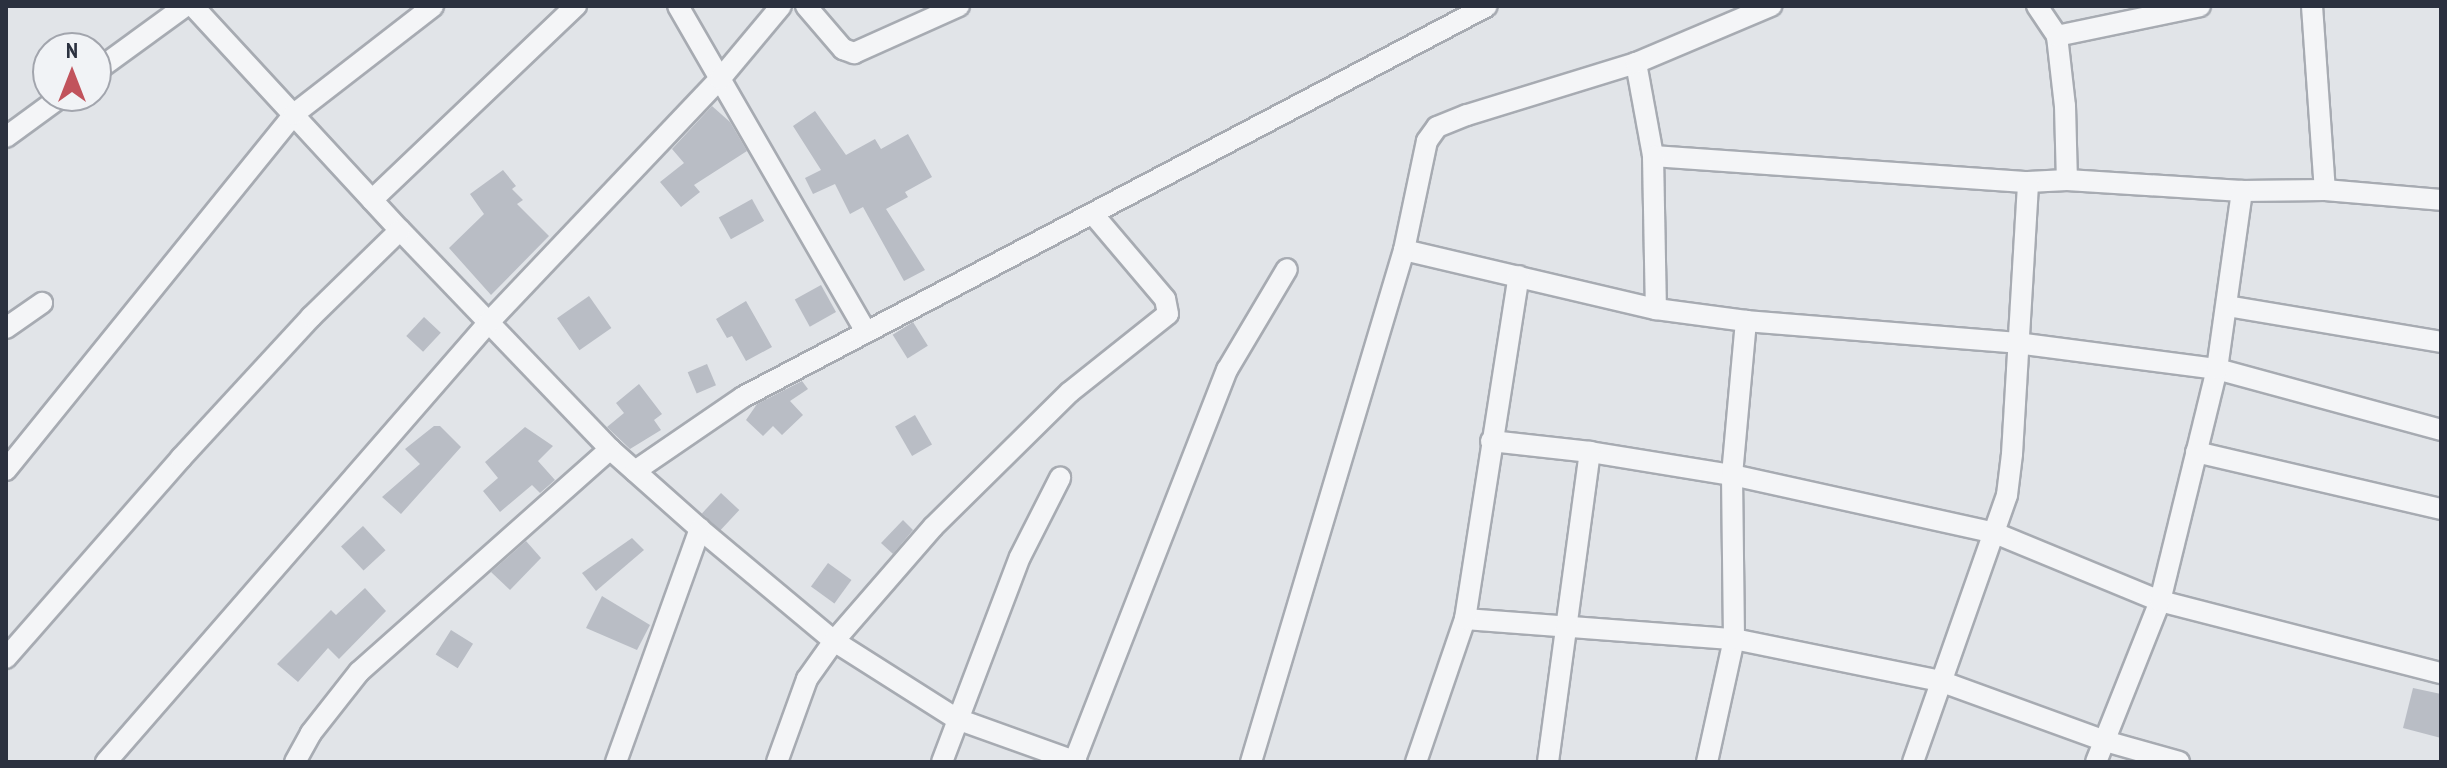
<!DOCTYPE html>
<html>
<head>
<meta charset="utf-8">
<style>
  body { margin:0 }
  #map { position:relative; width:2447px; height:768px; overflow:hidden; background:#e1e4e8; font-family:"PT Sans Narrow",sans-serif }
  div>[style] { position:absolute }
  [style*='--x'] { left:calc(var(--x)*1px); top:calc(var(--y)*1px); width:calc(var(--w)*1px); rotate:calc(var(--a)*1deg) }
  .building>* { inset:0; background:#b9bdc5; transform-origin:0 0 }
  .roads { filter:drop-shadow(2px 0 #a7abb2) drop-shadow(-2px 0 #a7abb2) drop-shadow(0 2px #a7abb2) drop-shadow(0 -2px #a7abb2) }
  .street>* { height:20px; margin:-10px; padding:0 10px; transform-origin:10px; border-radius:10px; background:#f4f5f7 }
  span { translate:-50% -50%; white-space:nowrap; text-align:center; line-height:1.15; -webkit-text-stroke:8px #f1f3f6; paint-order:stroke }
  .frame { position:absolute; inset:0; border:8px solid #2b313f; pointer-events:none }
  .north { position:absolute; left:32px; top:32px; width:80px; height:80px; box-sizing:border-box; background:#f1f3f6; border:2px solid #a2a5ad; border-radius:50%; rotate:0deg; font-size:22px; font-weight:700; line-height:32px; text-align:center; color:#2b313f }
  .north::after { content:''; display:block; margin:auto; width:28px; height:36px; background:#c1535c; clip-path:polygon(50% 0,100% 100%,50% 72%,0 100%) }
</style>
</head>
<body>
<div id="map">
  <div class="building">
    <div style="clip-path:polygon(712px 106px,730px 122px,747px 151px,694px 185px,700px 192px,681px 207px,660px 182px,684px 163px,672px 149px)"></div>
    <div style="clip-path:polygon(815px 111px,846px 155px,875px 139px,881px 149px,908px 134px,932px 177px,905px 192px,908px 197px,886px 209px,925px 270px,904px 281px,863px 207px,850px 214px,835px 184px,813px 194px,805px 178px,821px 170px,793px 126px)"></div>
    <div style="clip-path:polygon(503px 170px,516px 186px,512px 189px,523px 200px,517px 204px,549px 236px,491px 295px,449px 248px,484px 214px,470px 194px)"></div>
    <div style="left:752px;top:199px;width:25px;height:38px;rotate:61deg"></div>
    <div style="left:821px;top:285px;width:31px;height:30px;rotate:61deg"></div>
    <div style="left:589px;top:296px;width:39px;height:39px;rotate:55deg"></div>
    <div style="clip-path:polygon(746px 301px,772px 347px,746px 361px,732px 336px,727px 338px,716px 319px)"></div>
    <div style="left:424px;top:317px;width:23px;height:26px;rotate:43deg"></div>
    <div style="left:913px;top:322px;width:28px;height:24px;rotate:58deg"></div>
    <div style="left:707px;top:364px;width:23px;height:21px;rotate:67deg"></div>
    <div style="clip-path:polygon(802px 381px,808px 389px,790px 401px,803px 415px,782px 435px,773px 426px,763px 436px,746px 420px,757px 404px)"></div>
    <div style="clip-path:polygon(639px 384px,662px 414px,654px 420px,661px 430px,630px 449px,607px 427px,624px 413px,616px 403px)"></div>
    <div style="left:915px;top:415px;width:34px;height:23px;rotate:60deg"></div>
    <div style="clip-path:polygon(434px 426px,440px 426px,461px 447px,401px 514px,382px 497px,420px 464px,405px 449px)"></div>
    <div style="clip-path:polygon(525px 427px,553px 446px,538px 461px,555px 480px,540px 493px,532px 485px,500px 512px,483px 491px,498px 478px,485px 462px)"></div>
    <div style="left:721px;top:493px;width:25px;height:28px;rotate:43deg"></div>
    <div style="clip-path:polygon(903px 520px,913px 530px,893px 554px,881px 543px)"></div>
    <div style="left:363px;top:526px;width:33px;height:30px;rotate:47deg"></div>
    <div style="clip-path:polygon(632px 538px,644px 550px,596px 591px,582px 573px)"></div>
    <div style="clip-path:polygon(526px 541px,541px 558px,510px 590px,491px 572px)"></div>
    <div style="left:828px;top:563px;width:29px;height:29px;rotate:36deg"></div>
    <div style="clip-path:polygon(365px 588px,386px 611px,339px 659px,328px 648px,298px 682px,277px 664px,331px 610px,336px 615px)"></div>
    <div style="clip-path:polygon(602px 596px,650px 625px,637px 650px,586px 628px)"></div>
    <div style="left:451px;top:630px;width:26px;height:29px;rotate:32deg"></div>
    <div style="clip-path:polygon(2413px 688px,2441px 694px,2441px 738px,2403px 728px)"></div>
  </div>
  <div class="roads">
    <div class="street">
      <div style="--x:193;--y:6;--w:305;--a:47.3"></div>
      <div style="--x:400;--y:230;--w:303;--a:46.2"></div>
      <div style="--x:610;--y:449;--w:120;--a:41.6"></div>
      <div style="--x:700;--y:529;--w:175;--a:39.9"></div>
      <div style="--x:834;--y:641;--w:146;--a:32.4"></div>
      <div style="--x:957;--y:719;--w:127;--a:19.7"></div>
      <div style="--x:678;--y:6;--w:374;--a:60"></div>
      <div style="--x:806;--y:6;--w:57;--a:49.3"></div>
      <div style="--x:843;--y:49;--w:12;--a:20"></div>
      <div style="--x:854;--y:53;--w:115;--a:-24.1"></div>
      <div style="--x:2037;--y:6;--w:36;--a:56"></div>
      <div style="--x:2057;--y:36;--w:70;--a:83.5"></div>
      <div style="--x:2065;--y:106;--w:74;--a:88.5"></div>
      <div style="--x:2312;--y:6;--w:184;--a:86"></div>
      <div style="--x:2057;--y:36;--w:146;--a:-11.8"></div>
      <div style="--x:1636;--y:63;--w:95;--a:79.6"></div>
      <div style="--x:1653;--y:156;--w:376;--a:4"></div>
      <div style="--x:2028;--y:182;--w:39;--a:-3"></div>
      <div style="--x:2067;--y:180;--w:175;--a:3.6"></div>
      <div style="--x:2242;--y:191;--w:83;--a:-0.7"></div>
      <div style="--x:2325;--y:190;--w:116;--a:4.9"></div>
      <div style="--x:96;--y:71;--w:110;--a:-36.1"></div>
      <div style="--x:6;--y:137;--w:69;--a:-36.2"></div>
      <div style="--x:1653;--y:156;--w:153;--a:88.9"></div>
      <div style="--x:372;--y:200;--w:282;--a:-43.6"></div>
      <div style="--x:1404;--y:250;--w:259;--a:13.2"></div>
      <div style="--x:1656;--y:309;--w:91;--a:7.6"></div>
      <div style="--x:1746;--y:321;--w:272;--a:4.6"></div>
      <div style="--x:2017;--y:343;--w:202;--a:7.4"></div>
      <div style="--x:2217;--y:369;--w:232;--a:15.2"></div>
      <div style="--x:2227;--y:306;--w:217;--a:9.5"></div>
      <div style="--x:6;--y:328;--w:44;--a:-34.8"></div>
      <div style="--x:1491;--y:441;--w:100;--a:6.3"></div>
      <div style="--x:1590;--y:452;--w:144;--a:9.2"></div>
      <div style="--x:1732;--y:475;--w:269;--a:12.4"></div>
      <div style="--x:1995;--y:533;--w:178;--a:22.4"></div>
      <div style="--x:2160;--y:601;--w:290;--a:14.4"></div>
      <div style="--x:2196;--y:452;--w:252;--a:13.1"></div>
      <div style="--x:6;--y:470;--w:458;--a:-51"></div>
      <div style="--x:294;--y:114;--w:176;--a:-37.8"></div>
      <div style="--x:635;--y:471;--w:131;--a:-34.4"></div>
      <div style="--x:743;--y:397;--w:840;--a:-27.72"></div>
      <div style="--x:1465;--y:619;--w:270;--a:4.3"></div>
      <div style="--x:1734;--y:639;--w:210;--a:11.5"></div>
      <div style="--x:1940;--y:681;--w:176;--a:20"></div>
      <div style="--x:2105;--y:741;--w:77;--a:15.8"></div>
      <div style="--x:6;--y:658;--w:266;--a:-48.8"></div>
      <div style="--x:181;--y:458;--w:192;--a:-47.3"></div>
      <div style="--x:311;--y:317;--w:124;--a:-44.3"></div>
      <div style="--x:106;--y:762;--w:583;--a:-48.96"></div>
      <div style="--x:489;--y:322;--w:335;--a:-46.5"></div>
      <div style="--x:720;--y:79;--w:95;--a:-50.1"></div>
      <div style="--x:295;--y:762;--w:33;--a:-61"></div>
      <div style="--x:311;--y:733;--w:78;--a:-51.8"></div>
      <div style="--x:359;--y:672;--w:336;--a:-41.6"></div>
      <div style="--x:616;--y:762;--w:248;--a:-70.2"></div>
      <div style="--x:777;--y:762;--w:88;--a:-70.1"></div>
      <div style="--x:807;--y:679;--w:47;--a:-54.6"></div>
      <div style="--x:834;--y:641;--w:151;--a:-49"></div>
      <div style="--x:933;--y:527;--w:192;--a:-44.6"></div>
      <div style="--x:1070;--y:392;--w:125;--a:-38.5"></div>
      <div style="--x:1168;--y:314;--w:15;--a:-101"></div>
      <div style="--x:1165;--y:299;--w:111;--a:-130.3"></div>
      <div style="--x:942;--y:762;--w:219;--a:-69.2"></div>
      <div style="--x:1020;--y:557;--w:89;--a:-63.1"></div>
      <div style="--x:1074;--y:762;--w:421;--a:-68.7"></div>
      <div style="--x:1227;--y:370;--w:117;--a:-59.3"></div>
      <div style="--x:1251;--y:762;--w:534;--a:-73.36"></div>
      <div style="--x:1404;--y:250;--w:111;--a:-78.1"></div>
      <div style="--x:1427;--y:141;--w:17;--a:-54"></div>
      <div style="--x:1437;--y:127;--w:32;--a:-22"></div>
      <div style="--x:1467;--y:115;--w:177;--a:-17.1"></div>
      <div style="--x:1636;--y:63;--w:147;--a:-22.9"></div>
      <div style="--x:1416;--y:762;--w:151;--a:-71.1"></div>
      <div style="--x:1465;--y:619;--w:347;--a:-81.1"></div>
      <div style="--x:1548;--y:762;--w:313;--a:-82.3"></div>
      <div style="--x:1707;--y:762;--w:126;--a:-77.6"></div>
      <div style="--x:1734;--y:639;--w:164;--a:-90.7"></div>
      <div style="--x:1732;--y:475;--w:155;--a:-84.8"></div>
      <div style="--x:1913;--y:762;--w:283;--a:-70.6"></div>
      <div style="--x:2007;--y:495;--w:41;--a:-83"></div>
      <div style="--x:2012;--y:454;--w:272;--a:-86.6"></div>
      <div style="--x:2096;--y:762;--w:173;--a:-68.3"></div>
      <div style="--x:2160;--y:601;--w:239;--a:-76.2"></div>
      <div style="--x:2217;--y:369;--w:180;--a:-82"></div>
    </div>
  </div>
  <div class="frame"></div>
  <div class="north">N</div>
</div>
</body>
</html>
